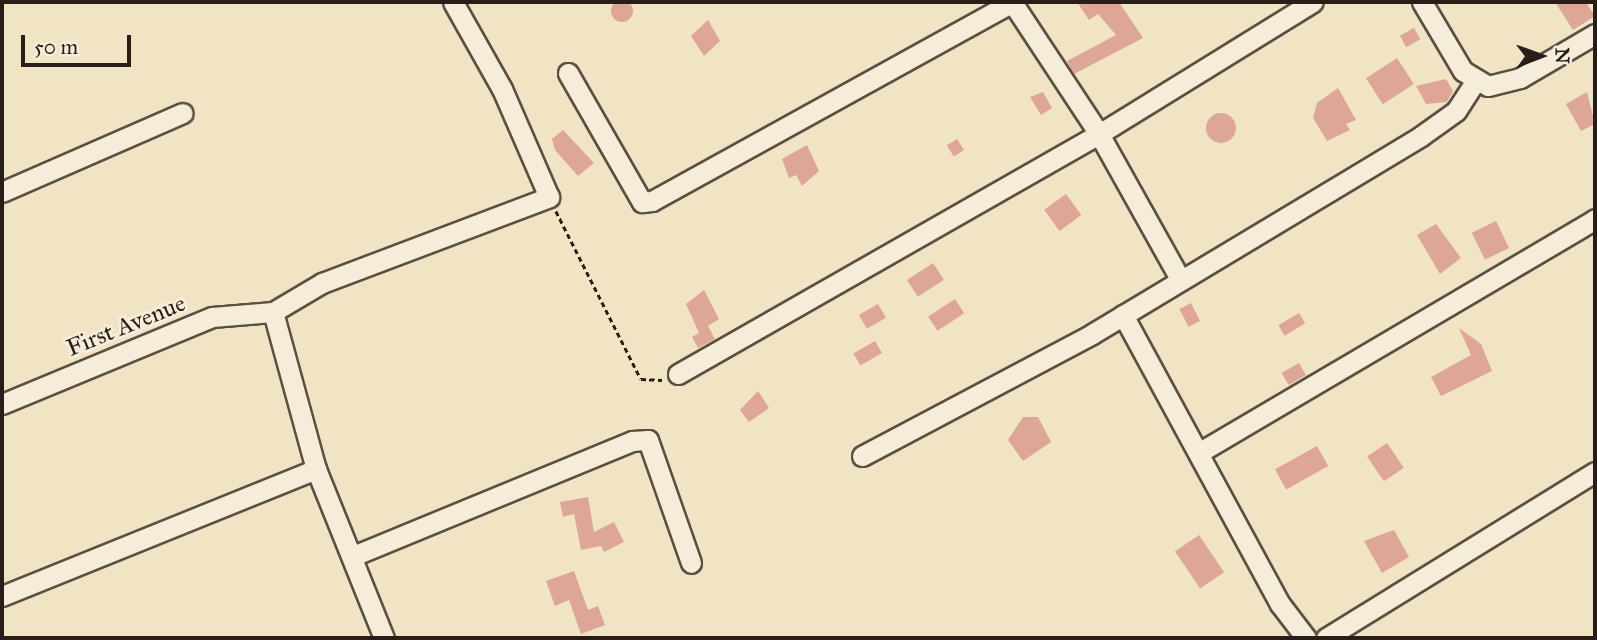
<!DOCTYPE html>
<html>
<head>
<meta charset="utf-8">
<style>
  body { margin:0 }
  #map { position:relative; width:1597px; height:640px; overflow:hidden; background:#f0e4c5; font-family:"IM FELL Great Primer",serif }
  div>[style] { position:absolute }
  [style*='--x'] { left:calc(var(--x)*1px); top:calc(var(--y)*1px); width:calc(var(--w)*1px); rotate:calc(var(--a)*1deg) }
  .building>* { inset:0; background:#dda696; transform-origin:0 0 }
  .round { border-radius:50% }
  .path>* { height:2.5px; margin-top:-1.25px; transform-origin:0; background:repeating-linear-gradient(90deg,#291d17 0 5px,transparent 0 8.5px) }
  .roads { filter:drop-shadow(2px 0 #5b4f42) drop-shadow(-2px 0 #5b4f42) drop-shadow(0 2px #5b4f42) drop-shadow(0 -2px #5b4f42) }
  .minor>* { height:19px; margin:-9.5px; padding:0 9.5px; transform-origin:9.5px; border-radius:9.5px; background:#f5edd9 }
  span { translate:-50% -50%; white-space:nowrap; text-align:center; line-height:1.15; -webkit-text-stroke:6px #f5edd9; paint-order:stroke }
  .street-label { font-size:24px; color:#291d17 }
  .frame { position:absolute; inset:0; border:4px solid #291d17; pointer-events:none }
  .north { position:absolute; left:1506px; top:21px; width:70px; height:70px; -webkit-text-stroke:5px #f5edd9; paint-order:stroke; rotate:89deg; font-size:19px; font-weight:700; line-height:28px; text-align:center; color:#291d17 }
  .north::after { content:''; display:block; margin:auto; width:24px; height:32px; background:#291d17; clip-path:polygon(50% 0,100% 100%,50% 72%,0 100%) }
  .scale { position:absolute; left:21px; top:35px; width:110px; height:32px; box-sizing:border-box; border:4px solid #291d17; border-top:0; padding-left:9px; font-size:21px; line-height:24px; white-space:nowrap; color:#291d17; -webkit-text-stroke:5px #f5edd9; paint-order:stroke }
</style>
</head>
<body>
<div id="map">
  <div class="building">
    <div class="round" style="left:611px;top:0;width:22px;height:22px"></div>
    <div style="clip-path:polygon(1077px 2px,1119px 2px,1143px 38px,1074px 74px,1067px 61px,1116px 35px,1098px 14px,1089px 20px)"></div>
    <div style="clip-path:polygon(1555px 2px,1586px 2px,1595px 16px,1573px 30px)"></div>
    <div style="clip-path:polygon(708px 20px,720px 41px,704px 56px,691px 36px)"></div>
    <div style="left:1414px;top:28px;width:13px;height:16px;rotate:61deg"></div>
    <div style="left:1397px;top:58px;width:31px;height:37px;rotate:57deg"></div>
    <div style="clip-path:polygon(1446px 79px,1453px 91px,1447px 102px,1426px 104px,1416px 86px)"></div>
    <div style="clip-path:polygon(1338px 88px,1356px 120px,1346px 124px,1350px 130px,1327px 141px,1313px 118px,1317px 103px)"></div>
    <div style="clip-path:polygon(1043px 92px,1052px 108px,1041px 115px,1030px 97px)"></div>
    <div style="clip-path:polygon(1587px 92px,1595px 124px,1581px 131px,1566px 104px)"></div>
    <div class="round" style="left:1206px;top:113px;width:30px;height:30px"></div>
    <div style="clip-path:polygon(563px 130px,594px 163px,578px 176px,555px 150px,552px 139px)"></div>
    <div style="left:957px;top:139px;width:13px;height:12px;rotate:58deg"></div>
    <div style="clip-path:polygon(807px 145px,819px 171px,802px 186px,796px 175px,789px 178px,782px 159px)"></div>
    <div style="left:1066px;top:194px;width:26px;height:27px;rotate:54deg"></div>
    <div style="left:1496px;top:221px;width:30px;height:27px;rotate:64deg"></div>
    <div style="clip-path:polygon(1436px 224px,1461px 258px,1440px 274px,1417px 235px)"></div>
    <div style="left:933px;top:263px;width:20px;height:31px;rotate:57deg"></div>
    <div style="clip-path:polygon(704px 290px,719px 319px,708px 326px,715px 339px,698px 348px,692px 337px,699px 333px,686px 304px)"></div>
    <div style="left:955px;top:299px;width:17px;height:32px;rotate:57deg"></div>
    <div style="left:1191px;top:303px;width:20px;height:13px;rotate:63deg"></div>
    <div style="left:878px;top:304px;width:16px;height:22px;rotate:60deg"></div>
    <div style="left:1299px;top:313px;width:12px;height:24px;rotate:59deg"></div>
    <div style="clip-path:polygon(1459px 328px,1481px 344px,1492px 371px,1441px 396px,1431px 377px,1471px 355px)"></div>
    <div style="left:875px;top:341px;width:14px;height:25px;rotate:60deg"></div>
    <div style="left:1299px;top:363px;width:14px;height:20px;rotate:60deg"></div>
    <div style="clip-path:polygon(758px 391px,769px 408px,749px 422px,740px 410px)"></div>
    <div style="clip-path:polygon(1023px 417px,1038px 417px,1051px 442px,1023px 461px,1008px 440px)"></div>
    <div style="left:1387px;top:443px;width:30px;height:24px;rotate:56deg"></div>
    <div style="left:1317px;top:446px;width:23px;height:48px;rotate:61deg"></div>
    <div style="clip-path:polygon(588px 497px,594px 532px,614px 522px,624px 542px,604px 552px,601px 546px,581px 550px,574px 514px,563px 517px,560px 502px)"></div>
    <div style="clip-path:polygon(1394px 530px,1409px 557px,1382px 573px,1364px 541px)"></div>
    <div style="left:1199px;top:535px;width:45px;height:29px;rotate:56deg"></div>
    <div style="clip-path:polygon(574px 571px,588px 610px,598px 606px,605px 625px,581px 634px,569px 600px,555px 606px,546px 581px)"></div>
  </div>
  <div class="path">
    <div style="--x:556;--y:211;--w:188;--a:63.2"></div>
    <div style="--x:641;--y:379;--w:21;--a:3"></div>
  </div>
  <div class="roads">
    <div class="minor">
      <div style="--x:1012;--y:2;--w:158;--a:56.6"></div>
      <div style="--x:1099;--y:134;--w:166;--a:60.8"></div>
      <div style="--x:1422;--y:2;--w:80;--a:59.3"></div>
      <div style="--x:1463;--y:71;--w:29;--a:31"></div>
      <div style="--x:1488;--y:86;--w:33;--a:-14"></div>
      <div style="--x:1520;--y:78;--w:87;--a:-30.4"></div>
      <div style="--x:568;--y:73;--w:149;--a:60.2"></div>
      <div style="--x:642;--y:202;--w:10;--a:-6"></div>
      <div style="--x:652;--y:201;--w:411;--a:-28.9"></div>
      <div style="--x:2;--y:192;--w:197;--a:-23.6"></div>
      <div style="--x:273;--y:312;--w:163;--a:74.7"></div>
      <div style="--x:316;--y:469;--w:182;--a:68.1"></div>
      <div style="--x:1123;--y:315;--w:329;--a:61.5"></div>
      <div style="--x:1280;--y:604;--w:43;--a:52.6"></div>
      <div style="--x:678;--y:374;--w:485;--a:-29.7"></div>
      <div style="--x:1099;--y:134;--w:251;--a:-31.7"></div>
      <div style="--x:2;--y:404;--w:227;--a:-22.5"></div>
      <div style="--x:212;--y:317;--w:61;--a:-4.7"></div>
      <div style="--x:273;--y:312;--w:57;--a:-30.6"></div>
      <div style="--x:322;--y:283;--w:243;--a:-20.7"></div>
      <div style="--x:549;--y:197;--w:118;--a:-113.5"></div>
      <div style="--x:502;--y:89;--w:100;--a:-119.4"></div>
      <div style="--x:1200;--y:452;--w:459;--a:-30.5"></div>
      <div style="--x:862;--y:456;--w:260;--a:-27.9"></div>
      <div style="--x:1092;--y:334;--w:384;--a:-31"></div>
      <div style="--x:1421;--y:136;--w:43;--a:-35.5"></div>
      <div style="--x:1456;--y:111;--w:35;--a:-57"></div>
      <div style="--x:353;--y:556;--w:302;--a:-22.4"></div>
      <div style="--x:632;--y:441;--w:16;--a:-4"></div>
      <div style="--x:648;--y:440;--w:130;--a:70.7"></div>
      <div style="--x:2;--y:596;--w:339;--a:-22"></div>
      <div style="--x:1326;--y:638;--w:316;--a:-31.7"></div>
    </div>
  </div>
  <div class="street-label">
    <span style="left:126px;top:326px;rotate:-22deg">First Avenue</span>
  </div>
  <div class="frame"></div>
  <div class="north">N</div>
  <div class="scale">50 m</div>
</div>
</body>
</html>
